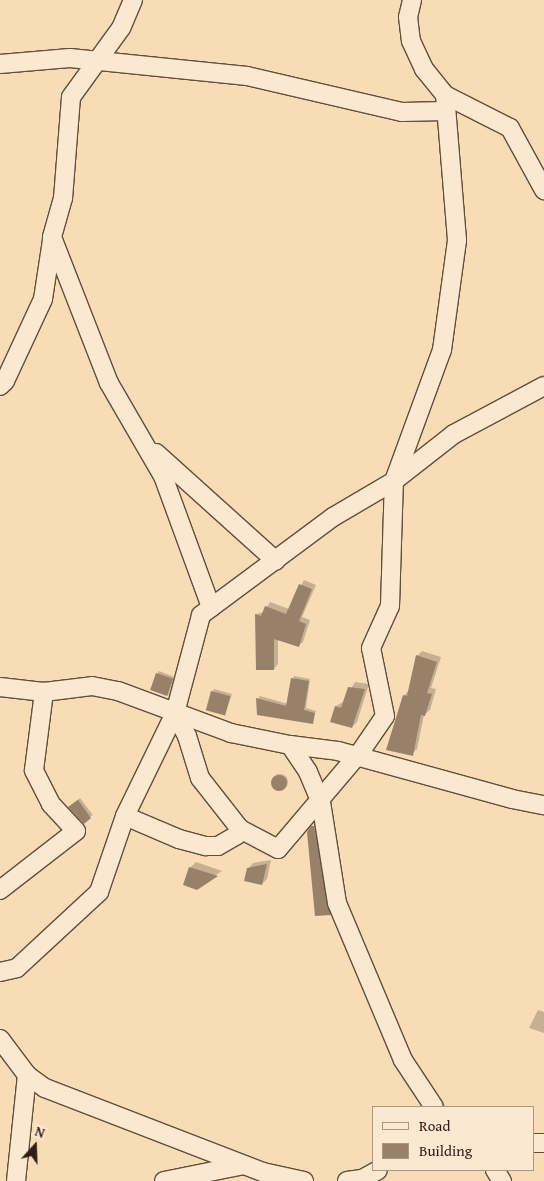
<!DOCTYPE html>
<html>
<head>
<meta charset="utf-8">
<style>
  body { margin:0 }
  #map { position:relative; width:544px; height:1181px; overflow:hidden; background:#f7dcb6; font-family:"Gentium Book Plus",serif }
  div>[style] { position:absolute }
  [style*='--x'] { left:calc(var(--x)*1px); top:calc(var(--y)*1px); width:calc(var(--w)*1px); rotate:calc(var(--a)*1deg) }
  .shadow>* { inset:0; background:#0003; transform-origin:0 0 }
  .round { border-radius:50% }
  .building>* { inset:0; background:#978169; transform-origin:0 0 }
  .roads { filter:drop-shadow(1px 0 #614e3e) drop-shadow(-1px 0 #614e3e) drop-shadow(0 1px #614e3e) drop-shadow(0 -1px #614e3e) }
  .minor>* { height:18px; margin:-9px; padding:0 9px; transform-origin:9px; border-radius:9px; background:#fae8d0 }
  span { translate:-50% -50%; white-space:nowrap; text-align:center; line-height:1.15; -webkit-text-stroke:4.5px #fae8d0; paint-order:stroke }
  .legend { position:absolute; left:372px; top:1106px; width:162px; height:65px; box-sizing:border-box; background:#fae8d0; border:1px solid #a99786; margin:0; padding:6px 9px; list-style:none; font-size:15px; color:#2f1e16 }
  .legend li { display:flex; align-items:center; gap:10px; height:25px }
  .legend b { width:25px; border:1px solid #a99786 }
  .north { position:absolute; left:10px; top:1121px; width:50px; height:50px; -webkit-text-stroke:4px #fae8d0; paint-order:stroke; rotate:20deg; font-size:14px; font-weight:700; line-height:20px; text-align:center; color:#2f1e16 }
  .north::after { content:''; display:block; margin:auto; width:18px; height:22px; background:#2f1e16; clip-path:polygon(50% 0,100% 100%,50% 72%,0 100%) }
</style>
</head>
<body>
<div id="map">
  <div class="shadow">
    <div style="clip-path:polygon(304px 580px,316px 585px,302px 617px,310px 620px,303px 642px,298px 646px,278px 639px,278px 664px,274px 669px,257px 669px,256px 614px,264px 612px,270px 602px,289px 609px)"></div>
    <div style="clip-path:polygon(422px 651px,441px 657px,431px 688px,436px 689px,430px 710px,424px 715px,417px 749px,412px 754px,404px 696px,409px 690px,417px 656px)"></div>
    <div style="clip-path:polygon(159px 671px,174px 677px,168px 696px,157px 674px)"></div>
    <div style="clip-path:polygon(294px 676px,310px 679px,306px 708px,316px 711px,312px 722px,258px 699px,260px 696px,288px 704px)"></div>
    <div style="clip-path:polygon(355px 682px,369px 684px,357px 722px,352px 727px,336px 706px,343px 702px)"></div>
    <div style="clip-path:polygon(214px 689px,232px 694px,225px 714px,212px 692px)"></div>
    <div class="round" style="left:272px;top:774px;width:16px;height:16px"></div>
    <div style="left:80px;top:798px;width:21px;height:11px;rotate:53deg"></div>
    <div style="clip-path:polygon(318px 823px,334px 909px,330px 914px,313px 827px)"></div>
    <div style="clip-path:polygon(271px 860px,267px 879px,262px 884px,248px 869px,253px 863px)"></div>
    <div style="clip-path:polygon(196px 862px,222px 871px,197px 888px,190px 868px)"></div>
    <div style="clip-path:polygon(538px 1010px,544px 1012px,544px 1033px,529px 1028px)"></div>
  </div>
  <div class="building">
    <div style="clip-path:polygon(299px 584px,312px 589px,299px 621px,306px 624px,299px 647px,274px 639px,274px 670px,256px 670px,255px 614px,261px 616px,265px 606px,286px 614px)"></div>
    <div style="clip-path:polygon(416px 655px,437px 662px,427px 693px,432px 694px,425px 716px,421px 715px,413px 756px,386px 750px,403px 695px,407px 696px)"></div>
    <div style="left:156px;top:673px;width:18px;height:18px;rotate:19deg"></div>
    <div style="clip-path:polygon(291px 678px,309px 681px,304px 710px,315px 713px,313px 724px,257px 715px,256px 698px,286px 706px)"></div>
    <div style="clip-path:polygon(348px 687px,365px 689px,352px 728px,330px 722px,335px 706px,341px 708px)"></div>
    <div style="left:211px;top:691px;width:20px;height:20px;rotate:15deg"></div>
    <div class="round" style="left:271px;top:775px;width:16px;height:16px"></div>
    <div style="clip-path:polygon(78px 800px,91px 818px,84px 824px,68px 807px)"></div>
    <div style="clip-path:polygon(311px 826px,314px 826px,331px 915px,315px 916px,307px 832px)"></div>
    <div style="clip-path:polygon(267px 864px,262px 885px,244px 881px,247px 868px)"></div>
    <div style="clip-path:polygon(189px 867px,218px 876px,197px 890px,183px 885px)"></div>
  </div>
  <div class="roads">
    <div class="minor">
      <div style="--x:133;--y:0;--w:30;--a:113"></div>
      <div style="--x:121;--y:28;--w:85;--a:125.9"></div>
      <div style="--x:71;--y:97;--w:101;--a:94.5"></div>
      <div style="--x:63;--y:198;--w:41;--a:105.8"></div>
      <div style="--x:52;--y:237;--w:157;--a:68.7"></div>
      <div style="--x:109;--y:383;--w:108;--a:59.9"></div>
      <div style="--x:163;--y:476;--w:140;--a:69.9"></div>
      <div style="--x:412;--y:0;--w:17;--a:103"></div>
      <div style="--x:408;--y:17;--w:24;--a:83"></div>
      <div style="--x:411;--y:41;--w:31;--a:65"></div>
      <div style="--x:424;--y:69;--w:33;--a:51"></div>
      <div style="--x:445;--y:95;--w:73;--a:26.9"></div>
      <div style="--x:510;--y:128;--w:71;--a:61.3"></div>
      <div style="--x:0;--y:64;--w:70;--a:-4.9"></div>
      <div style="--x:70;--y:58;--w:178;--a:5.8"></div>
      <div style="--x:247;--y:76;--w:159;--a:13.1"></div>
      <div style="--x:402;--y:112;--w:43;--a:-1.3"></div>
      <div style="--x:0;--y:386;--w:7;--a:-45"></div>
      <div style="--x:5;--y:381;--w:90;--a:-65.1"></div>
      <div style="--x:43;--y:299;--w:60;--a:-81.3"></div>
      <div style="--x:156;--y:453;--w:161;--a:42"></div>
      <div style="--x:0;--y:687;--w:44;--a:6.5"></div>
      <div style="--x:44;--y:692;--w:48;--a:-7.1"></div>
      <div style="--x:92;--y:686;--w:26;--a:11"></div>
      <div style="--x:118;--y:691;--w:121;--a:20.4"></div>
      <div style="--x:231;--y:733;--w:60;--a:11.5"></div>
      <div style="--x:290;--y:745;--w:48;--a:7.1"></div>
      <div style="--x:338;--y:751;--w:180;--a:15.4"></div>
      <div style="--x:512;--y:799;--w:33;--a:11"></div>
      <div style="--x:290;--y:745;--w:32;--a:56"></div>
      <div style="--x:308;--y:772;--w:33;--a:67"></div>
      <div style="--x:321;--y:802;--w:102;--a:81"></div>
      <div style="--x:337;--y:903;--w:170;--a:67.2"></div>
      <div style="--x:403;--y:1060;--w:56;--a:56.6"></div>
      <div style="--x:125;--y:816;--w:59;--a:23.1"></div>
      <div style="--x:179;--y:839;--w:28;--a:15"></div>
      <div style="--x:206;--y:846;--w:12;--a:0"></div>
      <div style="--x:218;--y:846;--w:22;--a:-30"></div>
      <div style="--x:237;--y:835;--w:7;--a:-63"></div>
      <div style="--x:240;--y:829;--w:65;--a:-128.1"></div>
      <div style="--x:200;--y:778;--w:44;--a:-107.2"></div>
      <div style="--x:187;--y:736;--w:26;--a:-118"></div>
      <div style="--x:240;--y:829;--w:43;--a:27.8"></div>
      <div style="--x:278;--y:849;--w:128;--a:-49.7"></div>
      <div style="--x:361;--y:751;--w:42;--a:-55.6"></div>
      <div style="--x:385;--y:716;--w:69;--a:-101.6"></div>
      <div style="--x:371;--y:648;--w:46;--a:-65.7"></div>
      <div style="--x:390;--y:606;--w:125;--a:-88.2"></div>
      <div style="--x:394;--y:481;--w:140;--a:-69.9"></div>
      <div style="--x:442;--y:350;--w:111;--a:-82.2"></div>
      <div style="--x:457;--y:240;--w:145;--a:-94.7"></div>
      <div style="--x:0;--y:890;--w:96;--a:-37.8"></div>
      <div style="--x:76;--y:831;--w:37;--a:-133"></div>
      <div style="--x:51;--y:804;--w:38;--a:-117"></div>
      <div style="--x:34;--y:770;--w:79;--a:-82.7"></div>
      <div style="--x:0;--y:972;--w:17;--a:-13"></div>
      <div style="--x:17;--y:968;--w:112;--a:-42.8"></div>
      <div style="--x:99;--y:892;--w:80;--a:-71.1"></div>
      <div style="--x:125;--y:816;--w:114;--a:-64.1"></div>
      <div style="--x:175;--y:713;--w:101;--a:-75.1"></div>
      <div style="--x:201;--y:615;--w:164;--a:-36.6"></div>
      <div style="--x:333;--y:517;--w:71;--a:-30.5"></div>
      <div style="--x:394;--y:481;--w:76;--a:-38.1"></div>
      <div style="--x:454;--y:434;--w:102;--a:-28.1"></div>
      <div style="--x:0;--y:1039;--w:45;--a:53.1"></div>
      <div style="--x:27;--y:1075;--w:22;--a:36"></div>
      <div style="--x:45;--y:1088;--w:234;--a:21.1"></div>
      <div style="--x:263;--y:1172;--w:42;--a:12.4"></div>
      <div style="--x:533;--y:1143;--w:11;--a:0"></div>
      <div style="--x:495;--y:1170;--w:13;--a:58"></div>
      <div style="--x:16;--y:1181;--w:107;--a:-84.1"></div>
      <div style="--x:164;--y:1181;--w:82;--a:-11.3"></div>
      <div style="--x:347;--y:1181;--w:15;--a:-8"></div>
      <div style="--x:362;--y:1179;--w:18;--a:-29"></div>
    </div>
  </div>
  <ul class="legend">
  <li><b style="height:6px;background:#fae8d0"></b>Road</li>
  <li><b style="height:14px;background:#978169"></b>Building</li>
  </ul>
  <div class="north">N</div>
</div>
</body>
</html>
